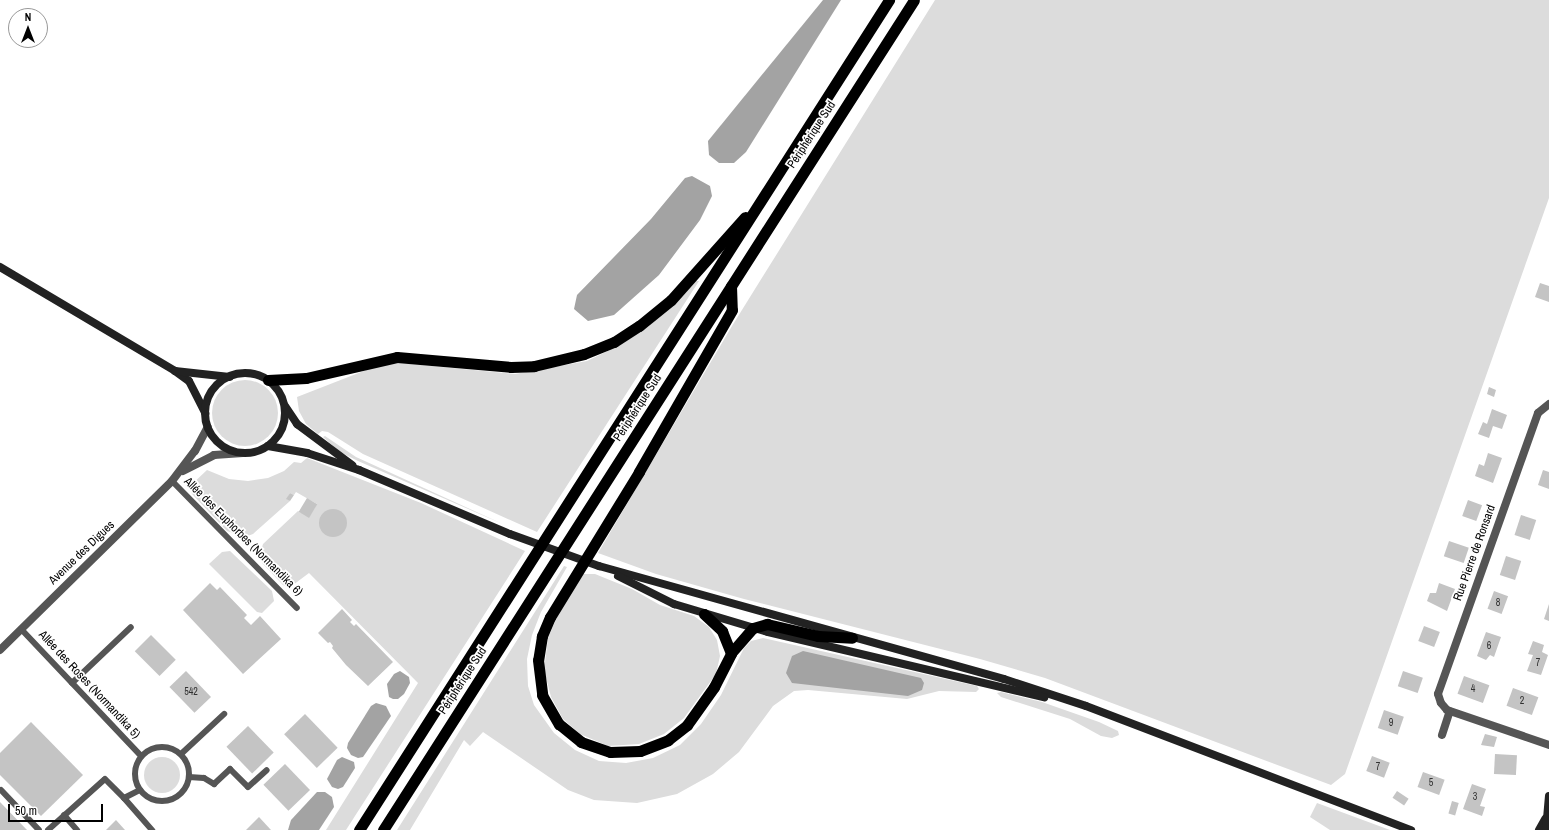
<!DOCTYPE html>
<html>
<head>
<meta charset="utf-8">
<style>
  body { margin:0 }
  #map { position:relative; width:1549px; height:830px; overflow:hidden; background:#fff; font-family:"Archivo Narrow",sans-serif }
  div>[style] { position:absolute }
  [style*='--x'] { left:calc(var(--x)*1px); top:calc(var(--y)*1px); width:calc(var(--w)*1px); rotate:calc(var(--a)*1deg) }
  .green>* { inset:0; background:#dcdcdc }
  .round { border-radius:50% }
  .water>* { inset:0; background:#a3a3a3 }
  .building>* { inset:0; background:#c4c4c4; transform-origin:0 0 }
  .service>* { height:6px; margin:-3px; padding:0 3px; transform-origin:3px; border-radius:3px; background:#555 }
  .service>.ring { margin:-3px; padding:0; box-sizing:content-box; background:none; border:6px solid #555; border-radius:50% }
  .minor>* { height:8px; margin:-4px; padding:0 4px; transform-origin:4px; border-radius:4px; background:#555 }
  .secondary>* { height:8px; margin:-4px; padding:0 4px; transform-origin:4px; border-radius:4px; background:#222 }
  .secondary>.ring { margin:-4px; padding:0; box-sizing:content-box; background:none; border:8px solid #222; border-radius:50% }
  .trunk>* { height:11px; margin:-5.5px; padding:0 5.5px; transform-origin:5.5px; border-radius:5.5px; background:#000 }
  span { translate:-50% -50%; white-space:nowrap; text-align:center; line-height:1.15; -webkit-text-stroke:3.5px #fff; paint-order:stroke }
  .number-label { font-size:10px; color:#313131 }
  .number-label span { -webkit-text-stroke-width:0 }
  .street-label { font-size:12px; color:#000 }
  .north { position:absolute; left:8px; top:8px; width:40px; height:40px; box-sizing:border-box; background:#fff; border:1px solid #999; border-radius:50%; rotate:0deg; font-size:11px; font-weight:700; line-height:16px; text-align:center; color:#000 }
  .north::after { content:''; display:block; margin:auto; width:14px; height:18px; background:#000; clip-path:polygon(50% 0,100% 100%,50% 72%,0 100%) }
  .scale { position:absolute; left:8px; top:804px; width:95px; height:18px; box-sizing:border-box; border:2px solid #000; border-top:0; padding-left:5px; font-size:12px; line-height:14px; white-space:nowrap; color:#000; -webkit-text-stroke:3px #fff; paint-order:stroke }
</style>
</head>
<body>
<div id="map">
  <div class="green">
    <div style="clip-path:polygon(935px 0,1549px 0,1549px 198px,1345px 774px,1331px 785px,1045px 678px,980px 659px,744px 599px,656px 574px,598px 553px,732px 326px)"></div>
    <div style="clip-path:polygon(695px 281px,699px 281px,537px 532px,363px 454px,328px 432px,322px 431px,318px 434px,306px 424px,299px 411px,297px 397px,374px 367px,400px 363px,515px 374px,587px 361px,620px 345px,649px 326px)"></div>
    <div class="round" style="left:212px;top:380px;width:66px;height:66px"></div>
    <div style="clip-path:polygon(325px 436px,356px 457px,505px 525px,358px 461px,340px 452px,323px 437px)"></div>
    <div style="clip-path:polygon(307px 458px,421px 503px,525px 551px,346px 830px,326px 830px,418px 683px,309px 573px,289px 588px,283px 585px,262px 563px,260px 554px,263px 544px,298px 511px,309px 517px,317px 504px,296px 492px,294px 495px,290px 493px,287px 499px,290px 501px,253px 534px,245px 537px,227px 531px,192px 494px,189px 487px,207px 470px,229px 479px,248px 481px,268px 478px,284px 471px,294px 462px,301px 463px)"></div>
    <div style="clip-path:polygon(230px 551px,272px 591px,274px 601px,262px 613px,257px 612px,209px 564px,222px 552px)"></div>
    <div style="clip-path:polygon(564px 566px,567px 567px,541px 612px,532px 635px,527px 659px,528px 686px,534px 705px,554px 733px,575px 750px,599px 761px,626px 763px,653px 758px,680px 745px,701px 724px,721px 695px,744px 648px,751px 641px,763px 638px,977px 686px,979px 689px,976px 692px,939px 691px,907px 699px,808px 690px,794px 691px,773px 706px,739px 752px,713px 774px,677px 794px,637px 803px,594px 800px,568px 790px,483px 732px,470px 746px,464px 740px,410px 830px,397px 830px)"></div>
    <div style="clip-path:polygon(581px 574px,595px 574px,632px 589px,660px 605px,694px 616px,709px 627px,717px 640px,720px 656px,716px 674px,684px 718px,664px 734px,639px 744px,608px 746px,580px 734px,563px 719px,551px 697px,544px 670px,548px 638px,560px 610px)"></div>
    <div style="clip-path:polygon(1001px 692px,1042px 702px,1099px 722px,1118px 731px,1119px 735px,1112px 738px,1101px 736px,1070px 719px,1001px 697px,997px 693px)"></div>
    <div class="round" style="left:144px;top:757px;width:36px;height:36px"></div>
    <div style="clip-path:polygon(1317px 803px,1390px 830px,1330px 830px,1310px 817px)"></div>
  </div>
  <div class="water">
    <div style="clip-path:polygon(823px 0,841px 0,746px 152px,734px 163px,719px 163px,709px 155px,708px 141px)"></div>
    <div style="clip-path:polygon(692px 176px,710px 186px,712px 196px,700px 220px,659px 275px,614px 315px,588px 321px,574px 309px,577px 295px,651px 219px,685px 178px)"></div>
    <div style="clip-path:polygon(803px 651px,921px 678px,924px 683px,922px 690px,908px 696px,792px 683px,786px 673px,792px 656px)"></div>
    <div style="clip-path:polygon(400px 671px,409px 677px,410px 683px,404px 694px,398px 699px,393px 699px,389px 697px,387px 684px,394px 674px)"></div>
    <div style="clip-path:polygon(376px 703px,386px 706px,391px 716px,363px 757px,358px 758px,351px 755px,347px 748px,348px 743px,371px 706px)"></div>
    <div style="clip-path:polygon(342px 757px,354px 762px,355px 768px,343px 787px,338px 789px,332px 787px,327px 779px,337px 760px)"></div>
    <div style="clip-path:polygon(317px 792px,325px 792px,332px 797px,334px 807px,319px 830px,288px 830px,291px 820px)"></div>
  </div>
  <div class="building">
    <div style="clip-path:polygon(1540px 283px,1549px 286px,1549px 302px,1535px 297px)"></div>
    <div style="clip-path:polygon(1489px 387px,1496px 390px,1494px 397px,1487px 394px)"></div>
    <div style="clip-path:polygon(1492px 409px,1507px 415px,1502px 429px,1493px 426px,1489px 438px,1478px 434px,1483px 422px,1487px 424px)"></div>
    <div style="clip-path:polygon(1488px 453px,1502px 458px,1493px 483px,1475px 476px,1479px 464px,1484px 466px)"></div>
    <div style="clip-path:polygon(1543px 470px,1549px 472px,1549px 489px,1538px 485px)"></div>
    <div style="clip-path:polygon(290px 493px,294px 495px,290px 501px,286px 499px)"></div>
    <div style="left:307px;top:498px;width:12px;height:16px;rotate:31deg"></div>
    <div style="left:1468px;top:500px;width:15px;height:17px;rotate:20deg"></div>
    <div class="round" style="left:319px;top:509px;width:28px;height:28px"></div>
    <div style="left:1521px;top:515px;width:16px;height:21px;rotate:18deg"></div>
    <div style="left:1449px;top:541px;width:21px;height:16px;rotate:19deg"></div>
    <div style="left:1506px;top:556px;width:16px;height:20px;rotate:18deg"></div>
    <div style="clip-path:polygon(210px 583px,217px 590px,220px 587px,247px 615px,244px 618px,251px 625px,260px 616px,281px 639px,243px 674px,183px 610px)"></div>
    <div style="clip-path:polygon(1439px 583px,1455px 589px,1447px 611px,1427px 601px,1430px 593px,1436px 593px)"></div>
    <div style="left:1494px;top:591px;width:15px;height:19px;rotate:20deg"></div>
    <div style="clip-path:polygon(1549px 604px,1549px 621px,1544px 619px)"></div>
    <div style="clip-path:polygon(342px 609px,352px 620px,350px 622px,354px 626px,356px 624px,393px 662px,368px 686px,346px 665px,332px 648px,333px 646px,330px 642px,328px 643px,318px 633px)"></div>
    <div style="left:1424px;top:626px;width:17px;height:16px;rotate:21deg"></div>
    <div style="clip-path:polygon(1486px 632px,1501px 637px,1494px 657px,1490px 655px,1486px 660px,1477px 656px)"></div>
    <div style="left:151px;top:635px;width:35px;height:23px;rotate:45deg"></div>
    <div style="clip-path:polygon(1533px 641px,1544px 645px,1542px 652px,1548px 655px,1541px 675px,1527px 671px,1533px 655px,1528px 654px)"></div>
    <div style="left:186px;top:671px;width:36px;height:23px;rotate:46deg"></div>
    <div style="left:1403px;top:671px;width:21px;height:16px;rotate:19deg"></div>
    <div style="left:1464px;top:676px;width:27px;height:19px;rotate:20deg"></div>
    <div style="left:1513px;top:688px;width:27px;height:19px;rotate:20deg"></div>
    <div style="left:1384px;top:710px;width:21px;height:19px;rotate:19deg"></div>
    <div style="left:305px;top:714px;width:47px;height:29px;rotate:46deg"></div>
    <div style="clip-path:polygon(31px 722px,83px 775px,41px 816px,0 775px,0 753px)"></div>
    <div style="left:248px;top:726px;width:37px;height:30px;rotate:46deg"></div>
    <div style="clip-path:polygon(1485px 734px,1497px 737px,1494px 747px,1481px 745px)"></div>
    <div style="left:1495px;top:754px;width:22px;height:20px;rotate:3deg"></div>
    <div style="left:1372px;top:756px;width:19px;height:16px;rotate:21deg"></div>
    <div style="left:285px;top:764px;width:36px;height:30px;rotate:46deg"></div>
    <div style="left:1423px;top:772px;width:23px;height:16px;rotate:20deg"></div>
    <div style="clip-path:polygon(1472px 784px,1486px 789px,1480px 806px,1485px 807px,1482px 816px,1463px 809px)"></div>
    <div style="left:1397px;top:791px;width:14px;height:8px;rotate:34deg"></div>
    <div style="left:1452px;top:801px;width:7px;height:13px;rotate:16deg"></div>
    <div style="clip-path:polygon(0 802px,27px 830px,0 830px)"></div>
    <div style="clip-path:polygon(259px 817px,271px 830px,246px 830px)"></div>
    <div style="clip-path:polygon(116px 820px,125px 830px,106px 830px)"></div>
  </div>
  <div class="service">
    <div style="--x:172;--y:481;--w:178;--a:45.5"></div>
    <div style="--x:21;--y:629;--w:175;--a:46.6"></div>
    <div style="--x:72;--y:683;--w:81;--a:-43.5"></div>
    <div class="ring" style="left:135px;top:747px;width:48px;height:48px"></div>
    <div style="--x:181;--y:754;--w:59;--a:-42.9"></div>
    <div style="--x:189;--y:777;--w:15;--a:4"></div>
    <div style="--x:204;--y:778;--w:12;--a:31"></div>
    <div style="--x:214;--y:784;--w:22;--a:-43"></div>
    <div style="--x:230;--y:769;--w:25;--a:45"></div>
    <div style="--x:248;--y:787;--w:25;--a:-42"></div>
    <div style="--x:1;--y:790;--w:55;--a:46.5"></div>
    <div style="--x:124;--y:798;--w:43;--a:48.8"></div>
    <div style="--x:64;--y:815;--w:20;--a:49"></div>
    <div style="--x:48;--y:830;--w:76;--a:-41.8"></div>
    <div style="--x:105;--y:779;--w:27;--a:45"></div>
    <div style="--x:124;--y:798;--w:18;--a:-27"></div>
  </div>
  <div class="minor">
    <div style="--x:1549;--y:404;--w:14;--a:141"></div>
    <div style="--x:1538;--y:413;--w:298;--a:109.6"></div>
    <div style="--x:1438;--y:694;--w:9;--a:72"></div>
    <div style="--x:1441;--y:703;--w:9;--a:49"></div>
    <div style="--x:1447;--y:710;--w:108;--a:18.9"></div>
    <div style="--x:183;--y:471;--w:35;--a:-27"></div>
    <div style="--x:214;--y:455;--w:29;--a:-4"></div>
    <div style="--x:0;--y:650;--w:241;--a:-44.5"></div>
    <div style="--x:172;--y:481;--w:38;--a:-53"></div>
    <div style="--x:195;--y:451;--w:27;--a:-62"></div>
    <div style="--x:1442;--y:735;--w:25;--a:-72"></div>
  </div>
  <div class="secondary">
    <div style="--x:0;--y:267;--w:204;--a:30.7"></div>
    <div style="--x:175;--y:371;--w:17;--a:36"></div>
    <div style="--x:189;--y:381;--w:36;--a:63"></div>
    <div style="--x:175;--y:371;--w:55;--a:6.2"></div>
    <div class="ring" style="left:205px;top:373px;width:72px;height:72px"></div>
    <div style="--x:285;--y:406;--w:22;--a:56"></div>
    <div style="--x:297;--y:424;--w:69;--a:36.7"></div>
    <div style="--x:268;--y:446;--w:40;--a:10"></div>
    <div style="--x:307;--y:453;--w:55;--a:18.1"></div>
    <div style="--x:359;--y:470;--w:164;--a:23"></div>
    <div style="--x:510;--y:534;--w:95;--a:19.8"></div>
    <div style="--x:599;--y:566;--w:420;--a:15.6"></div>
    <div style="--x:1004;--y:679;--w:86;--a:18.2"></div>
    <div style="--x:1086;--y:706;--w:348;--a:20.9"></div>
    <div style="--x:618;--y:576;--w:63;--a:26.6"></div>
    <div style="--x:674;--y:604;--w:98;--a:16.6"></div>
    <div style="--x:768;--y:632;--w:284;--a:13.3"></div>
    <div style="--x:1539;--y:830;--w:13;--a:-61"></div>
    <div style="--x:1546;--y:830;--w:34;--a:-85"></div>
  </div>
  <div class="trunk">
    <div style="--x:731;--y:286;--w:24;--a:88"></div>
    <div style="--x:732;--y:310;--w:187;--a:119.9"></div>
    <div style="--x:639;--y:472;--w:170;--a:121.5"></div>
    <div style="--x:550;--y:617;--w:21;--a:113"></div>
    <div style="--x:542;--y:636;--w:24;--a:99"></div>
    <div style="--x:538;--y:660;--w:35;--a:83"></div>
    <div style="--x:542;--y:695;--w:34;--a:60"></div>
    <div style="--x:559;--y:724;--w:28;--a:39"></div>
    <div style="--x:581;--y:742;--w:31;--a:19"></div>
    <div style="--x:610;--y:752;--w:30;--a:-2"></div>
    <div style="--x:640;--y:751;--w:30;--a:-21"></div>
    <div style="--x:668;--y:740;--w:24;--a:-38"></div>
    <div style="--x:687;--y:725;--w:47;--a:-54.6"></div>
    <div style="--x:714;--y:687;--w:38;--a:-63"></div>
    <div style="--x:731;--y:653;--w:33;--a:-49"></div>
    <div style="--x:753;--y:628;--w:15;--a:-16"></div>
    <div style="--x:767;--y:624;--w:52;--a:13.2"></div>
    <div style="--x:818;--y:636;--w:34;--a:3"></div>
    <div style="--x:268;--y:380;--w:38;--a:-3"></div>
    <div style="--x:306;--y:378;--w:93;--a:-13"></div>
    <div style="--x:397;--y:357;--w:114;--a:5"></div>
    <div style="--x:511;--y:367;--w:23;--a:-2"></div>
    <div style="--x:534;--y:366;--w:51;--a:-13.5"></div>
    <div style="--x:584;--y:354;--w:32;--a:-22"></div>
    <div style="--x:614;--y:342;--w:30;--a:-33"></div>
    <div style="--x:639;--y:326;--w:41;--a:-39.1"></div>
    <div style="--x:671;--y:300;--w:111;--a:-48.3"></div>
    <div style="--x:704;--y:614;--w:25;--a:43"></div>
    <div style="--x:722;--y:631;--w:24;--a:68"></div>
    <div style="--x:359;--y:830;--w:985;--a:-57.44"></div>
    <div style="--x:383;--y:830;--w:985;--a:-57.39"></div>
  </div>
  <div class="number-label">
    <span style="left:1498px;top:603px">8</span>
    <span style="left:1489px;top:646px">6</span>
    <span style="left:1538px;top:663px">7</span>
    <span style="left:1473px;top:689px">4</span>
    <span style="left:191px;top:692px">542</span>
    <span style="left:1522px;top:701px">2</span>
    <span style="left:1391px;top:723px">9</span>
    <span style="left:1378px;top:767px">7</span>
    <span style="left:1431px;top:783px">5</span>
    <span style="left:1475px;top:797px">3</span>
  </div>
  <div class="street-label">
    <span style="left:812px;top:135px;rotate:-57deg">Périphérique Sud</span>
    <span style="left:638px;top:408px;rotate:-57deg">Périphérique Sud</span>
    <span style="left:243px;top:537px;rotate:45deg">Allée des Euphorbes (Normandika 6)</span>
    <span style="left:82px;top:553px;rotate:-44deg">Avenue des Digues</span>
    <span style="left:1475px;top:553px;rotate:-70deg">Rue Pierre de Ronsard</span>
    <span style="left:463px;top:681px;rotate:-57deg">Périphérique Sud</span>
    <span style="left:89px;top:685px;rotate:47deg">Allée des Roses (Normandika 5)</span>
  </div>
  <div class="north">N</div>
  <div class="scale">50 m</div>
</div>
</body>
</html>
